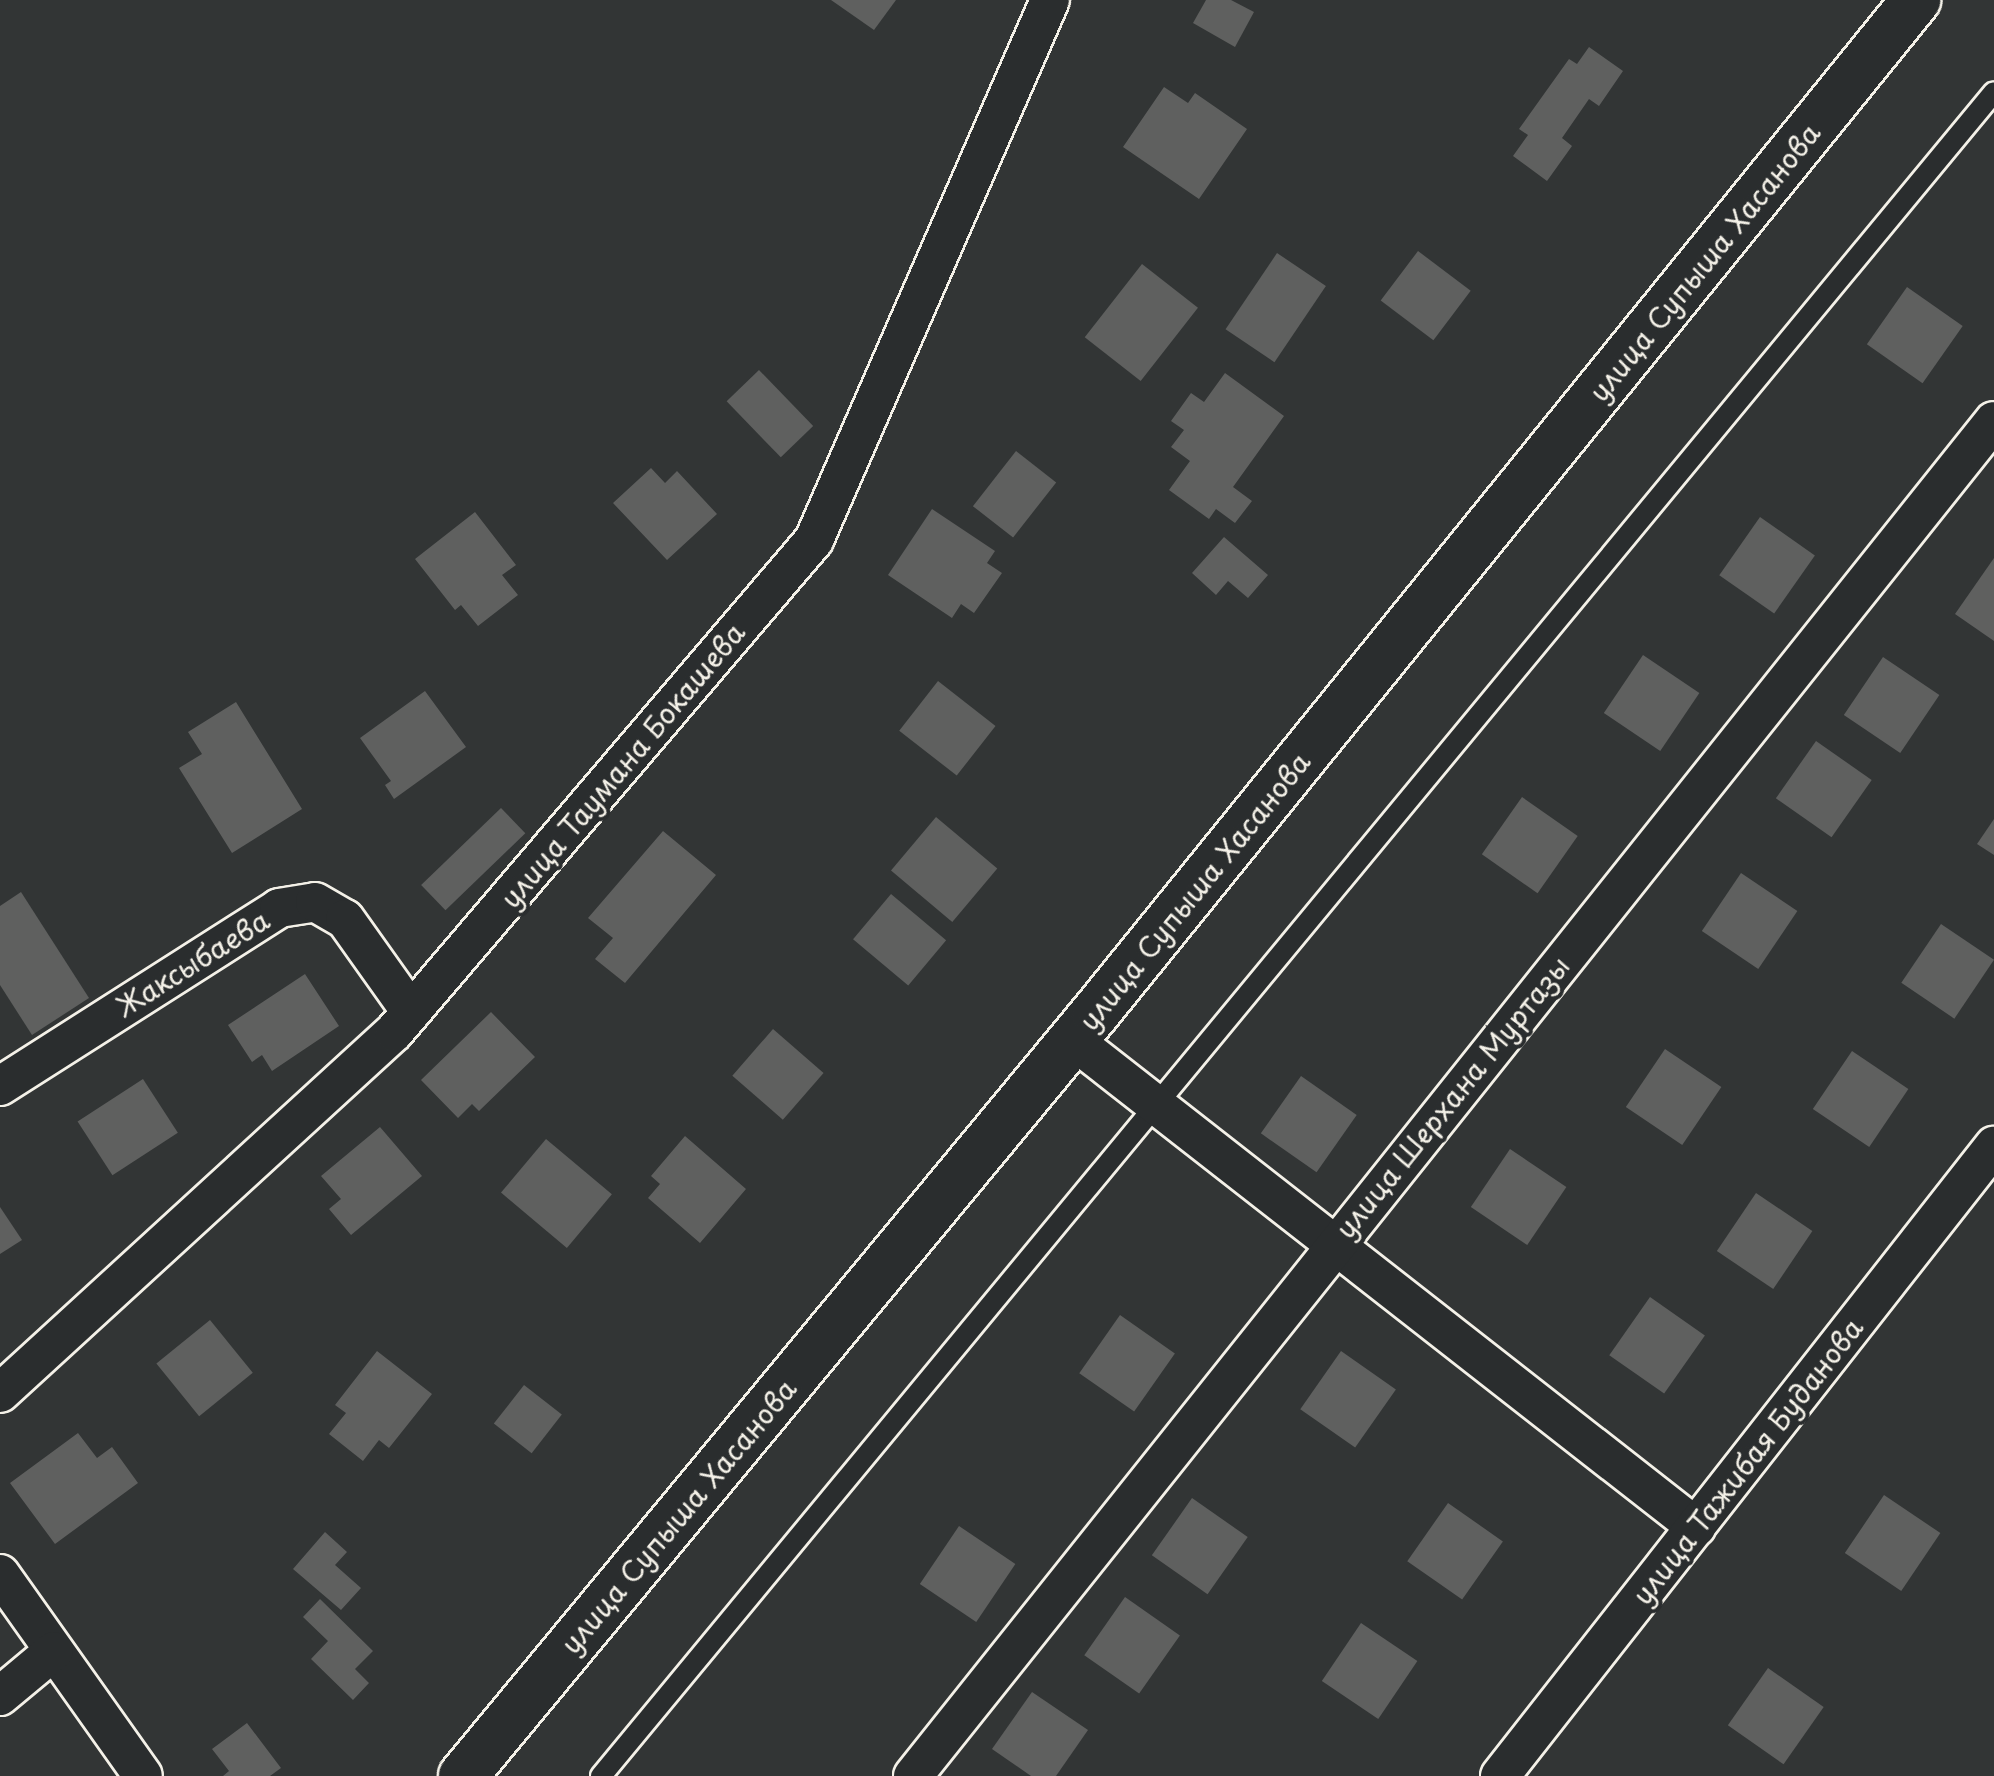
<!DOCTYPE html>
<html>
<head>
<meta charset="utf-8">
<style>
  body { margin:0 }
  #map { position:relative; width:1994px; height:1776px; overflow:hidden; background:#323535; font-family:"Playpen Sans",sans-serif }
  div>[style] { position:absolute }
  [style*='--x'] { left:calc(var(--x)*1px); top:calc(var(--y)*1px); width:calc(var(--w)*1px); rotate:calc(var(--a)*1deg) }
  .building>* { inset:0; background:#5f605f; transform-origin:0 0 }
  .roads { filter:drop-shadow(2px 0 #f4f1e8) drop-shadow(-2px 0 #f4f1e8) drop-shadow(0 2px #f4f1e8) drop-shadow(0 -2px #f4f1e8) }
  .service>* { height:20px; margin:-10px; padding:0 10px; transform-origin:10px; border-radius:10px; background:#2a2d2e }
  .minor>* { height:38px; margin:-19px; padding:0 19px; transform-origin:19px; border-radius:19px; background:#2a2d2e }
  .tertiary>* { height:48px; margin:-24px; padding:0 24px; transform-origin:24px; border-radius:24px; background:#2a2d2e }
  span { translate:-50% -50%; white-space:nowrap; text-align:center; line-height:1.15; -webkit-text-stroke:8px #2a2d2e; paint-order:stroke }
  .street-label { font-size:28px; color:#f4f1e8 }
</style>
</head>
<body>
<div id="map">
  <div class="building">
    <div style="clip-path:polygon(831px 0,896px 0,874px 30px)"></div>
    <div style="clip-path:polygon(1206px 0,1231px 0,1254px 12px,1235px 47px,1193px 23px)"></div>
    <div style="clip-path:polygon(1589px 47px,1623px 71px,1599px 106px,1589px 99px,1562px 138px,1572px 146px,1547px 181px,1513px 156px,1528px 135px,1519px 129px,1569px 59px,1577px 64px)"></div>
    <div style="clip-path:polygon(1164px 87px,1188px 103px,1195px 93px,1247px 129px,1199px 199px,1123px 147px)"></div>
    <div style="left:1418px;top:251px;width:66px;height:62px;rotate:37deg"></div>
    <div style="left:1277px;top:253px;width:59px;height:92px;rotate:34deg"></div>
    <div style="left:1142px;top:264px;width:71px;height:93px;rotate:38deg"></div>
    <div style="left:1907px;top:287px;width:68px;height:70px;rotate:35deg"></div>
    <div style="left:759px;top:370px;width:78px;height:45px;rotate:46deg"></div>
    <div style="clip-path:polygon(1225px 373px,1284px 416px,1233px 487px,1252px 501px,1235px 523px,1216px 509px,1209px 519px,1169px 490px,1190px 461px,1171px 447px,1184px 430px,1171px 421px,1191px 393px,1204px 402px)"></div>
    <div style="left:1016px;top:451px;width:51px;height:70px;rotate:38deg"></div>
    <div style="clip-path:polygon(651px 468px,665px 483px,677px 471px,717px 514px,667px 560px,613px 503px)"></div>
    <div style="clip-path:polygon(932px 509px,995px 551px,987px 563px,1002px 573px,974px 613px,961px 604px,952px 618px,888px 575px)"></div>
    <div style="clip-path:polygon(475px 512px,516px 565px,502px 575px,518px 595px,478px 626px,461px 605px,455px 610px,415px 559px)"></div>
    <div style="left:1760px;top:517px;width:67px;height:71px;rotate:35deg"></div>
    <div style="clip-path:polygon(1224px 537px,1268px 575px,1248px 598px,1228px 581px,1216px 595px,1192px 573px)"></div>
    <div style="clip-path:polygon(1994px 558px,1994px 641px,1955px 614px)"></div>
    <div style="left:1643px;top:655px;width:68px;height:70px;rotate:34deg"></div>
    <div style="left:1883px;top:657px;width:68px;height:70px;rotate:34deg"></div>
    <div style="left:938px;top:681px;width:73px;height:63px;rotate:38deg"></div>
    <div style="clip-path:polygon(425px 691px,466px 747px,394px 799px,385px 785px,391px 781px,360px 738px)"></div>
    <div style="clip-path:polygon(236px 702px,302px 809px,232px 853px,179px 768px,202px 754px,188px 732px)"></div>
    <div style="left:1816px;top:741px;width:68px;height:70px;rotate:35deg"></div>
    <div style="left:1522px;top:797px;width:68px;height:70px;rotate:35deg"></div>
    <div style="left:501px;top:808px;width:35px;height:111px;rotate:46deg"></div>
    <div style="left:936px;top:817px;width:80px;height:70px;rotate:40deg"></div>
    <div style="clip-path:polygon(1994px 819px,1994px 855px,1977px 844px)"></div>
    <div style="clip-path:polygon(663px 831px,716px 875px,625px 983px,595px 959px,613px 938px,588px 918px)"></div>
    <div style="left:1741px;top:873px;width:68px;height:70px;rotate:34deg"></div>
    <div style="clip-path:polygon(21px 892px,89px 998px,32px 1035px,0 985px,0 906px)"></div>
    <div style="left:891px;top:894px;width:72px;height:59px;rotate:40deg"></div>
    <div style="left:1941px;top:924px;width:64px;height:71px;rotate:34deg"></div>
    <div style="clip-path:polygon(305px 974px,339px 1026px,272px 1071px,262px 1055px,252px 1062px,228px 1025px)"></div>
    <div style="clip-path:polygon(491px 1012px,535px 1057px,479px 1111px,472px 1104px,458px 1118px,421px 1080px)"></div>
    <div style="left:773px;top:1029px;width:67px;height:62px;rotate:41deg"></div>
    <div style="left:1665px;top:1049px;width:68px;height:70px;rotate:34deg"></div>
    <div style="left:1852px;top:1051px;width:68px;height:70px;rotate:34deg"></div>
    <div style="left:1301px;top:1076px;width:68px;height:70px;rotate:35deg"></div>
    <div style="left:143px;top:1079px;width:64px;height:78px;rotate:57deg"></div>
    <div style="clip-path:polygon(380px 1127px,422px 1176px,351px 1235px,329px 1209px,341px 1199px,321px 1176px)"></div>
    <div style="clip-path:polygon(685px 1136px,746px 1189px,700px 1243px,648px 1198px,660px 1184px,651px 1176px)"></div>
    <div style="left:546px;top:1139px;width:86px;height:70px;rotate:40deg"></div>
    <div style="left:1510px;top:1149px;width:68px;height:70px;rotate:34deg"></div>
    <div style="left:1756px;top:1193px;width:68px;height:70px;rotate:34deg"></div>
    <div style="clip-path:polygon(0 1207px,22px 1240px,0 1254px)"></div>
    <div style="left:1650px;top:1297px;width:67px;height:71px;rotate:35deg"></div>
    <div style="left:1120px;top:1315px;width:67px;height:71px;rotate:35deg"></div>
    <div style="left:210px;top:1320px;width:68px;height:69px;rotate:51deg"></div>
    <div style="clip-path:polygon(377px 1351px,432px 1394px,389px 1448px,379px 1440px,363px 1461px,329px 1434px,346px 1413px,335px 1405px)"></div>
    <div style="left:1341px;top:1351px;width:67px;height:71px;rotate:35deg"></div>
    <div style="left:524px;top:1385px;width:48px;height:49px;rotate:38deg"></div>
    <div style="clip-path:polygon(78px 1433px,97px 1458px,112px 1447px,138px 1483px,55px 1544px,10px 1483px)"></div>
    <div style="left:1884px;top:1495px;width:68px;height:70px;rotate:34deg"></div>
    <div style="left:1192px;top:1498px;width:68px;height:70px;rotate:35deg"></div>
    <div style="left:1448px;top:1503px;width:67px;height:71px;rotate:35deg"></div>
    <div style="left:959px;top:1526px;width:68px;height:70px;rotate:34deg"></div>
    <div style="clip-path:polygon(325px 1532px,347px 1552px,335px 1565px,361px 1588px,341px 1610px,293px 1569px)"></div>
    <div style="left:1125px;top:1597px;width:67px;height:71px;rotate:35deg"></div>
    <div style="clip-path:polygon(320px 1599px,373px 1651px,355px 1669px,369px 1683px,353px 1700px,311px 1659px,328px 1641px,303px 1617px)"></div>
    <div style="left:1361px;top:1623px;width:68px;height:70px;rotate:34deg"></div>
    <div style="left:1768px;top:1668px;width:68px;height:70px;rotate:35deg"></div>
    <div style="clip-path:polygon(1032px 1692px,1088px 1730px,1056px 1776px,1031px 1776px,992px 1749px)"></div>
    <div style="clip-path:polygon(247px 1723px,281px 1768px,270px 1776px,223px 1776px,229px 1771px,212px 1749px)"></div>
  </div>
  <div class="roads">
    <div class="service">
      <div style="--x:601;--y:1776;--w:2185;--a:-50.4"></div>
    </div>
    <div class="minor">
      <div style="--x:1073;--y:1040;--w:791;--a:38.01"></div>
      <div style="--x:0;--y:1086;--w:331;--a:-32.5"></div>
      <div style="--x:279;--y:908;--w:36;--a:-9"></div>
      <div style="--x:315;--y:902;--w:34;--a:30"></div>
      <div style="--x:345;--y:919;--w:114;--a:54.6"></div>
      <div style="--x:0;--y:1393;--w:534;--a:-42.5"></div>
      <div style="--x:394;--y:1032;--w:647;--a:-49.51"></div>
      <div style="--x:814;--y:540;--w:589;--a:-66.39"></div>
      <div style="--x:0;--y:1574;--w:247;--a:54.7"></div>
      <div style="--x:0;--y:1696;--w:70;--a:-39.8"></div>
      <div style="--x:913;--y:1776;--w:1733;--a:-51.42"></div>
      <div style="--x:1500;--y:1776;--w:801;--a:-51.9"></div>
    </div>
    <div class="tertiary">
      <div style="--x:463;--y:1776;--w:992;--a:-50.36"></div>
      <div style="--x:1096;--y:1012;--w:1303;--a:-50.98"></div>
    </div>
  </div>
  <div class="street-label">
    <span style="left:1704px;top:262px;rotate:-51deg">улица Супыша Хасанова</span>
    <span style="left:622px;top:765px;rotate:-50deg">улица Таумана Бокашева</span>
    <span style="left:1194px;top:891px;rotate:-51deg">улица Супыша Хасанова</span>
    <span style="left:192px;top:963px;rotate:-32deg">Жаксыбаева</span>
    <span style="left:1452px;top:1097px;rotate:-51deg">улица Шерхана Муртазы</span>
    <span style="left:1747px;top:1461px;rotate:-52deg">улица Тажибая Буданова</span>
    <span style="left:678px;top:1516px;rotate:-50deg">улица Супыша Хасанова</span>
  </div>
</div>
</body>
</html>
